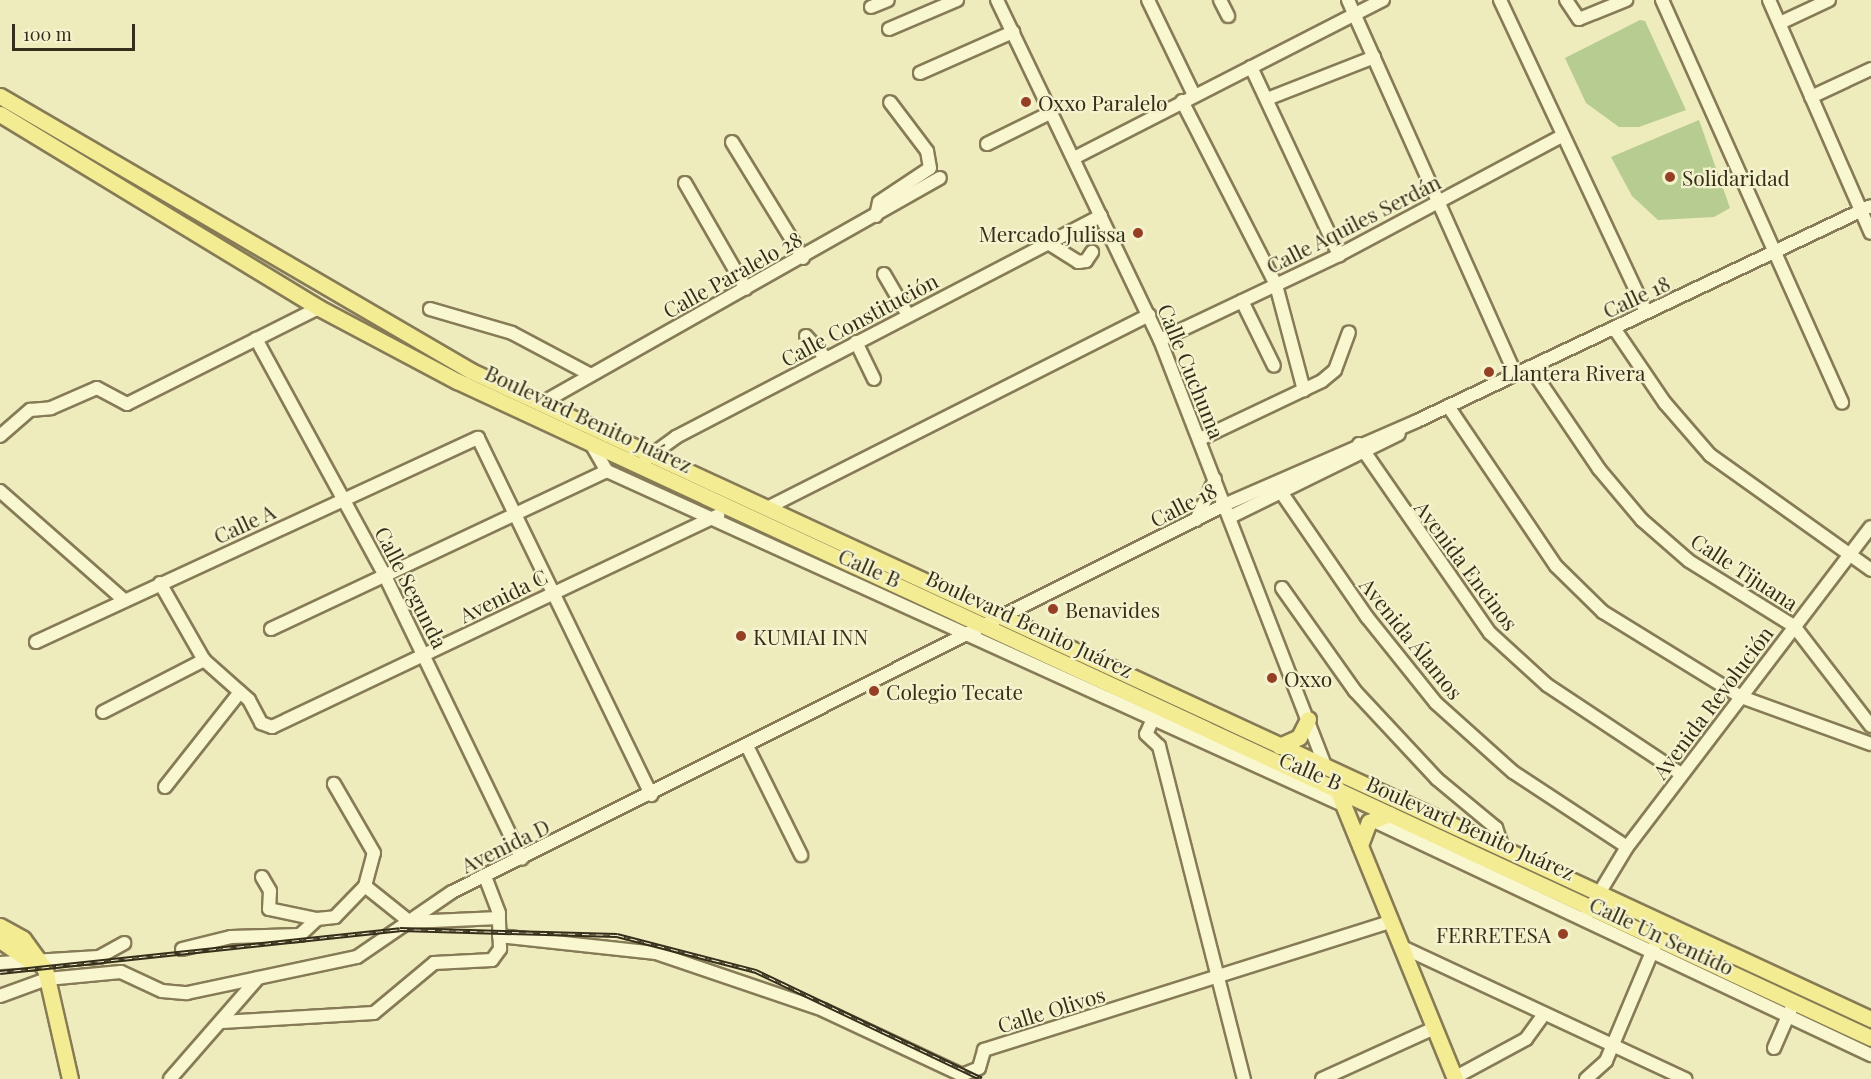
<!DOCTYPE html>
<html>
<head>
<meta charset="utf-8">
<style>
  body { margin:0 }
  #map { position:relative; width:1871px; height:1079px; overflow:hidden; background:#eeebbd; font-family:"Playfair Display",serif }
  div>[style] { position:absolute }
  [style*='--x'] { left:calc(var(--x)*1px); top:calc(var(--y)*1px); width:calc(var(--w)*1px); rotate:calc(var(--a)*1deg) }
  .green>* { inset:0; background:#b7cc91 }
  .roads { filter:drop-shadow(2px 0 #867b56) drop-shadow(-2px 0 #867b56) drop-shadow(0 2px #867b56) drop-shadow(0 -2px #867b56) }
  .minor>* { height:12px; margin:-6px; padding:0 6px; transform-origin:6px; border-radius:6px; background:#f9f7d0 }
  .major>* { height:15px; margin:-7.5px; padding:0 7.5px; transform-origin:7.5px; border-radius:7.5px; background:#f3ec93 }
  .rail>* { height:4.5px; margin-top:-2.25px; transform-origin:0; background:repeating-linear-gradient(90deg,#f5f3cd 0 7px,#352e1b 0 14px); box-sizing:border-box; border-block:2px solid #352e1b }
  .dots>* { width:16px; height:16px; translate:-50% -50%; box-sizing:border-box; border:3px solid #f5f3cd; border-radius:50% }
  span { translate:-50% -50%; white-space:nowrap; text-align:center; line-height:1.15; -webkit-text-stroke:4.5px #f5f3cd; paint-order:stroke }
  .poi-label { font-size:21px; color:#352e1b }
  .left { translate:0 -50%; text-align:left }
  .right { translate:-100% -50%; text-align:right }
  .street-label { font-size:21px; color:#352e1b }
  .scale { position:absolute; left:12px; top:24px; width:123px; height:27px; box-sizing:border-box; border:3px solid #352e1b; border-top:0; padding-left:8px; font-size:18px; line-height:21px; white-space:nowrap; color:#352e1b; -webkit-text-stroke:4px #f5f3cd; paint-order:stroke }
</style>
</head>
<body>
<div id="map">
  <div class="green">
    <div style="clip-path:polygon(1640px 20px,1645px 21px,1686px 110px,1639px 127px,1619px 127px,1586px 103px,1565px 58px)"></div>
    <div style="clip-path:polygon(1699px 120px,1730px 208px,1714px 217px,1658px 220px,1632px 196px,1611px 157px)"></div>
  </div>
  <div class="roads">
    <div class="minor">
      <div style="--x:997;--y:0;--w:377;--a:64.4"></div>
      <div style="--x:1160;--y:340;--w:458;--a:68.8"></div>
      <div style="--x:1148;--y:0;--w:106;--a:64.2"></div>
      <div style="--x:1220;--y:0;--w:18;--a:63"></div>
      <div style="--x:1348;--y:0;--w:410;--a:65.9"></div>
      <div style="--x:1500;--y:0;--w:344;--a:64.9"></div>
      <div style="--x:1566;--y:0;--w:23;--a:56"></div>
      <div style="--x:1579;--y:19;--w:51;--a:-22"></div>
      <div style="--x:1662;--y:0;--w:441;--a:65.9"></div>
      <div style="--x:1769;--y:0;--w:254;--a:66.4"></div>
      <div style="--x:871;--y:7;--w:18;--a:-22"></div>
      <div style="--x:1780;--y:23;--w:54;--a:-25.1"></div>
      <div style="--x:889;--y:29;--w:74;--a:-23.1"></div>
      <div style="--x:1251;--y:67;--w:208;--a:64.9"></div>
      <div style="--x:920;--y:73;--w:102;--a:-23.8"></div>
      <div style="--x:1811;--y:97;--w:66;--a:-25"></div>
      <div style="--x:1267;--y:99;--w:115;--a:-21.4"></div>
      <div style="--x:1182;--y:101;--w:207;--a:62.9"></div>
      <div style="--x:1276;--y:285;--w:109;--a:75.1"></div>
      <div style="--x:732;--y:142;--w:136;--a:58.5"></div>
      <div style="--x:987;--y:144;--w:72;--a:-26.2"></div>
      <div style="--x:1074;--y:158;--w:347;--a:-27.1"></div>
      <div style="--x:685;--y:183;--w:122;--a:60.1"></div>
      <div style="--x:876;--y:216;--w:14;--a:-78"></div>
      <div style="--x:879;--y:202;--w:61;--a:-33.7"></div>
      <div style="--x:930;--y:168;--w:17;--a:-100"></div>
      <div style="--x:927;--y:151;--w:61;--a:-127.1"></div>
      <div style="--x:1048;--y:243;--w:36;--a:32"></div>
      <div style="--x:1078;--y:262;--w:8;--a:-7"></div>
      <div style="--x:1086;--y:261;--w:11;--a:-56"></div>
      <div style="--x:884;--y:274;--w:48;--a:59.7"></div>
      <div style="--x:1242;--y:301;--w:72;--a:63.8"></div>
      <div style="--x:430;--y:309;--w:85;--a:16.3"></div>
      <div style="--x:512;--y:333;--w:89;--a:28"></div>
      <div style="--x:1614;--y:328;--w:91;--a:55.8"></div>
      <div style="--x:1665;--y:403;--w:69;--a:49.1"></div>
      <div style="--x:1710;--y:455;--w:198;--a:35.5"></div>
      <div style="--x:806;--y:336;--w:30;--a:48"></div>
      <div style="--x:256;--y:339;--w:270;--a:61.4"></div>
      <div style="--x:385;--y:576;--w:314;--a:64.2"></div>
      <div style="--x:1160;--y:340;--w:198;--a:-25.4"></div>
      <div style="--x:1339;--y:255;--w:253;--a:-28.1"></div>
      <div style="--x:856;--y:342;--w:41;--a:64.1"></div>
      <div style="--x:1530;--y:367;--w:123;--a:55.9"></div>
      <div style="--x:1599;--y:469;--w:67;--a:49.9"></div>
      <div style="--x:1642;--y:520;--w:62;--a:41.1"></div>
      <div style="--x:1689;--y:561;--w:123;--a:31.8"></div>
      <div style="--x:1794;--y:626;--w:126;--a:52.4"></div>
      <div style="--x:542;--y:403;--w:457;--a:-29.5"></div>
      <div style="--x:1448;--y:406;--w:193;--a:56"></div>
      <div style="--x:1556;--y:566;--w:66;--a:44.4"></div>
      <div style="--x:1603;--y:612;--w:162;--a:31.6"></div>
      <div style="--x:1741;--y:697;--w:138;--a:19.9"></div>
      <div style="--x:0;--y:436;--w:40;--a:-41"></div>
      <div style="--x:30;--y:410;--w:21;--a:-5"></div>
      <div style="--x:51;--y:408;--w:50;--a:-23.5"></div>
      <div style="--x:97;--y:388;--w:34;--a:28"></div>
      <div style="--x:127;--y:404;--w:215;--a:-26.6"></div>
      <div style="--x:1200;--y:439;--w:135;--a:-25.4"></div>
      <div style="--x:1322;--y:381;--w:17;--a:-40"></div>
      <div style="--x:1335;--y:370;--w:40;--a:-69.8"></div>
      <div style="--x:590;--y:442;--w:34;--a:60"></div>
      <div style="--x:607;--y:471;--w:810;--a:24.41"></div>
      <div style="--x:1359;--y:444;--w:230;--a:55.3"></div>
      <div style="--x:1490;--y:633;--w:77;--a:42.4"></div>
      <div style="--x:1547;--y:685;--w:161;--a:33.6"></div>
      <div style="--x:646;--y:459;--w:37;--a:-36"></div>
      <div style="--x:676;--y:437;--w:479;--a:-27.5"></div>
      <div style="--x:0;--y:491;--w:165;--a:41.3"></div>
      <div style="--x:1281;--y:492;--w:152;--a:55.5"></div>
      <div style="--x:1367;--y:617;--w:110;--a:51.3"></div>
      <div style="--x:1436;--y:703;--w:103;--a:41.9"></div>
      <div style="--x:1513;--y:772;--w:136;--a:33.3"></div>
      <div style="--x:769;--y:507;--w:426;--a:-26.8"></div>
      <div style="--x:1230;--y:517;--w:188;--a:-26.2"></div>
      <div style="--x:1196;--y:520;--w:45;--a:-65.1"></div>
      <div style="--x:160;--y:583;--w:89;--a:60.3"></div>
      <div style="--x:204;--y:660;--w:60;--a:41.6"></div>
      <div style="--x:249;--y:700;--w:26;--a:62"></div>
      <div style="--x:261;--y:723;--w:12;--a:20"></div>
      <div style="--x:272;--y:727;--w:494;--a:-25.4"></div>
      <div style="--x:1282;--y:588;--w:126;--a:54.7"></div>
      <div style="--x:1355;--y:691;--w:120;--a:47"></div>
      <div style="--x:1437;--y:779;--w:77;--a:39.7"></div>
      <div style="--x:1496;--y:828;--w:24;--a:71"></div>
      <div style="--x:271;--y:629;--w:371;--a:-25.2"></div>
      <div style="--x:36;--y:642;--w:487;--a:-24.8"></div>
      <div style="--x:478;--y:438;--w:397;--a:64.1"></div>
      <div style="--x:103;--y:712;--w:114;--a:-27.2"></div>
      <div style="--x:1156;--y:712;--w:24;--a:114"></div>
      <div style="--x:1146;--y:734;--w:18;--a:43"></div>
      <div style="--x:1159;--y:746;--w:344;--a:75.7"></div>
      <div style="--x:747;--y:746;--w:122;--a:63.6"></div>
      <div style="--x:165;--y:787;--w:121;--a:-51.7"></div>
      <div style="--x:1372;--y:820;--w:552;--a:25.22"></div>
      <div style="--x:262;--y:877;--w:16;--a:60"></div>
      <div style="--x:270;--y:891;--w:18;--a:93"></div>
      <div style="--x:269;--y:909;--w:49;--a:11.8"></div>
      <div style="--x:317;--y:919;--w:18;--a:-6"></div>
      <div style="--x:335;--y:917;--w:43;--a:-45.9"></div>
      <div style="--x:365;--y:886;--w:34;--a:-75"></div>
      <div style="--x:374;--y:853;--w:80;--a:-120.1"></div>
      <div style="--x:365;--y:886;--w:58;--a:38.7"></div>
      <div style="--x:410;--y:922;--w:89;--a:-2.6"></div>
      <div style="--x:1586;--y:915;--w:79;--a:-58.9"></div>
      <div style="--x:1627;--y:847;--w:402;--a:-52.7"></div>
      <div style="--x:499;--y:936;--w:158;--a:6.2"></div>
      <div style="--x:656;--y:953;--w:176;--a:18.8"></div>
      <div style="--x:823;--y:1010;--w:153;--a:25.1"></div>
      <div style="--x:962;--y:1075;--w:18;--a:-22"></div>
      <div style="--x:979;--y:1068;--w:19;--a:-74"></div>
      <div style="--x:984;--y:1050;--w:426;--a:-17.5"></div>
      <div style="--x:1400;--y:946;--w:315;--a:25"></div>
      <div style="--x:182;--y:949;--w:50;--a:-13.8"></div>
      <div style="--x:231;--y:937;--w:69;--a:-1.7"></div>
      <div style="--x:300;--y:935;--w:23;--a:-43"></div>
      <div style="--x:0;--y:963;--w:99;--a:-3.5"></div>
      <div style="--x:99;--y:957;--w:29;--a:-29"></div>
      <div style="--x:0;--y:996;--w:50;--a:-19.9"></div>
      <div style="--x:47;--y:979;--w:74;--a:-5.4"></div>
      <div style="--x:121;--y:972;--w:45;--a:24.9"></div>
      <div style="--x:162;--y:991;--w:25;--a:5"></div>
      <div style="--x:187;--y:993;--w:174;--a:-12"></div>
      <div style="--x:357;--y:957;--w:115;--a:-34.4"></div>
      <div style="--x:452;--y:892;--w:866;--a:-26.62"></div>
      <div style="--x:1226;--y:504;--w:208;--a:-23.5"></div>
      <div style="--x:1417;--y:421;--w:502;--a:-25.34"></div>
      <div style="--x:222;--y:1022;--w:152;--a:-3.4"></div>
      <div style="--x:374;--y:1013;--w:78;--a:-39.8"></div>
      <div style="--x:434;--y:963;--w:58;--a:-3"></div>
      <div style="--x:492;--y:960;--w:14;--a:-54"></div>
      <div style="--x:500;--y:949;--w:36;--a:-92"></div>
      <div style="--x:499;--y:913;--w:40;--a:-111"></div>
      <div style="--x:1774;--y:1048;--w:43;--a:-66.4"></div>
      <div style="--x:1454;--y:1078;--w:82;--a:-28.4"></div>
      <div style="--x:1526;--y:1039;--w:29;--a:-54"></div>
      <div style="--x:170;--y:1079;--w:134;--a:-48.9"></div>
      <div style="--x:1322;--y:1079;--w:121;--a:-24.4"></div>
      <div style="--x:1586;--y:1079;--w:27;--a:-42"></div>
      <div style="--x:1606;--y:1061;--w:126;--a:-67.1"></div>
    </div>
    <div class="major">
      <div style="--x:0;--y:96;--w:545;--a:30.28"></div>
      <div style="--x:471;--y:371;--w:1543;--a:24.84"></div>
      <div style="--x:0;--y:114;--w:373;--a:31.3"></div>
      <div style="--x:319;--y:308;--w:156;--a:27.9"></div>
      <div style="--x:457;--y:381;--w:1559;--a:24.92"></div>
      <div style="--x:1279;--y:746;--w:22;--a:-24"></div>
      <div style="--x:1299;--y:737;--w:20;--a:-63"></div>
      <div style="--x:1336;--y:787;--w:315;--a:67.8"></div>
      <div style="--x:1360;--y:845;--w:25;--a:-69"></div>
      <div style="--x:1369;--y:822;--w:22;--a:-21"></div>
      <div style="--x:0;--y:926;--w:26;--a:29"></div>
      <div style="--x:23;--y:939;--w:37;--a:54"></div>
      <div style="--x:45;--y:969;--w:113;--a:77.2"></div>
      <div style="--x:0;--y:940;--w:38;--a:35"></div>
    </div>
  </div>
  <div class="rail">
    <div style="--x:0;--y:972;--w:402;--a:-6.1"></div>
    <div style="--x:400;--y:929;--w:217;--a:1.6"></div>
    <div style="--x:617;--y:935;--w:144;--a:14.5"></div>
    <div style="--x:756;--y:971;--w:250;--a:25.5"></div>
  </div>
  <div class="dots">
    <div style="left:1026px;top:102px;background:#954025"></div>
    <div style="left:1670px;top:177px;background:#954025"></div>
    <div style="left:1138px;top:233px;background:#954025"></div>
    <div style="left:1489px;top:372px;background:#954025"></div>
    <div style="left:1053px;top:609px;background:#954025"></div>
    <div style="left:741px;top:636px;background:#954025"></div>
    <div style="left:1272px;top:678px;background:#954025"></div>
    <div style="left:874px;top:691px;background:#954025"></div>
    <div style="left:1563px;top:934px;background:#954025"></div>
  </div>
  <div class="poi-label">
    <span class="left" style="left:1038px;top:102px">Oxxo Paralelo</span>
    <span class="left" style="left:1682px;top:177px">Solidaridad</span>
    <span class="right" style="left:1126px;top:233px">Mercado Julissa</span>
    <span class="left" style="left:1501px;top:372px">Llantera Rivera</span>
    <span class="left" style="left:1065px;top:609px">Benavides</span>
    <span class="left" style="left:753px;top:636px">KUMIAI INN</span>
    <span class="left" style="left:1284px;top:678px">Oxxo</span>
    <span class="left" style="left:886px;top:691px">Colegio Tecate</span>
    <span class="right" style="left:1551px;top:934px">FERRETESA</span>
  </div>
  <div class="street-label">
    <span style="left:1353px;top:223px;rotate:-27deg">Calle Aquiles Serdán</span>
    <span style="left:732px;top:274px;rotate:-29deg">Calle Paralelo 28</span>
    <span style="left:1636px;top:296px;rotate:-25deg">Calle 18</span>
    <span style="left:859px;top:319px;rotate:-28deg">Calle Constitución</span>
    <span style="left:1192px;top:371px;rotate:68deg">Calle Cuchuma</span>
    <span style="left:589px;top:418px;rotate:25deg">Boulevard Benito Juárez</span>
    <span style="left:1183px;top:504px;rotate:-27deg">Calle 18</span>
    <span style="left:244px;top:523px;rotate:-25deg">Calle A</span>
    <span style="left:1467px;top:565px;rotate:53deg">Avenida Encinos</span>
    <span style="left:870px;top:567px;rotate:24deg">Calle B</span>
    <span style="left:1745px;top:571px;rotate:33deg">Calle Tijuana</span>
    <span style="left:412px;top:587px;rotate:63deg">Calle Segunda</span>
    <span style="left:503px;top:595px;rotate:-26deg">Avenida C</span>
    <span style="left:1030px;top:623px;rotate:25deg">Boulevard Benito Juárez</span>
    <span style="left:1412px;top:638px;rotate:51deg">Avenida Álamos</span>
    <span style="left:1712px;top:702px;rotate:-53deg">Avenida Revolución</span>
    <span style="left:1311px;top:770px;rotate:23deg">Calle B</span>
    <span style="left:1471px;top:827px;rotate:24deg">Boulevard Benito Juárez</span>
    <span style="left:505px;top:845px;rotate:-26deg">Avenida D</span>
    <span style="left:1662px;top:935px;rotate:25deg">Calle Un Sentido</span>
    <span style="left:1051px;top:1009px;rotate:-17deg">Calle Olivos</span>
  </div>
  <div class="scale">100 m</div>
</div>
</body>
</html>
